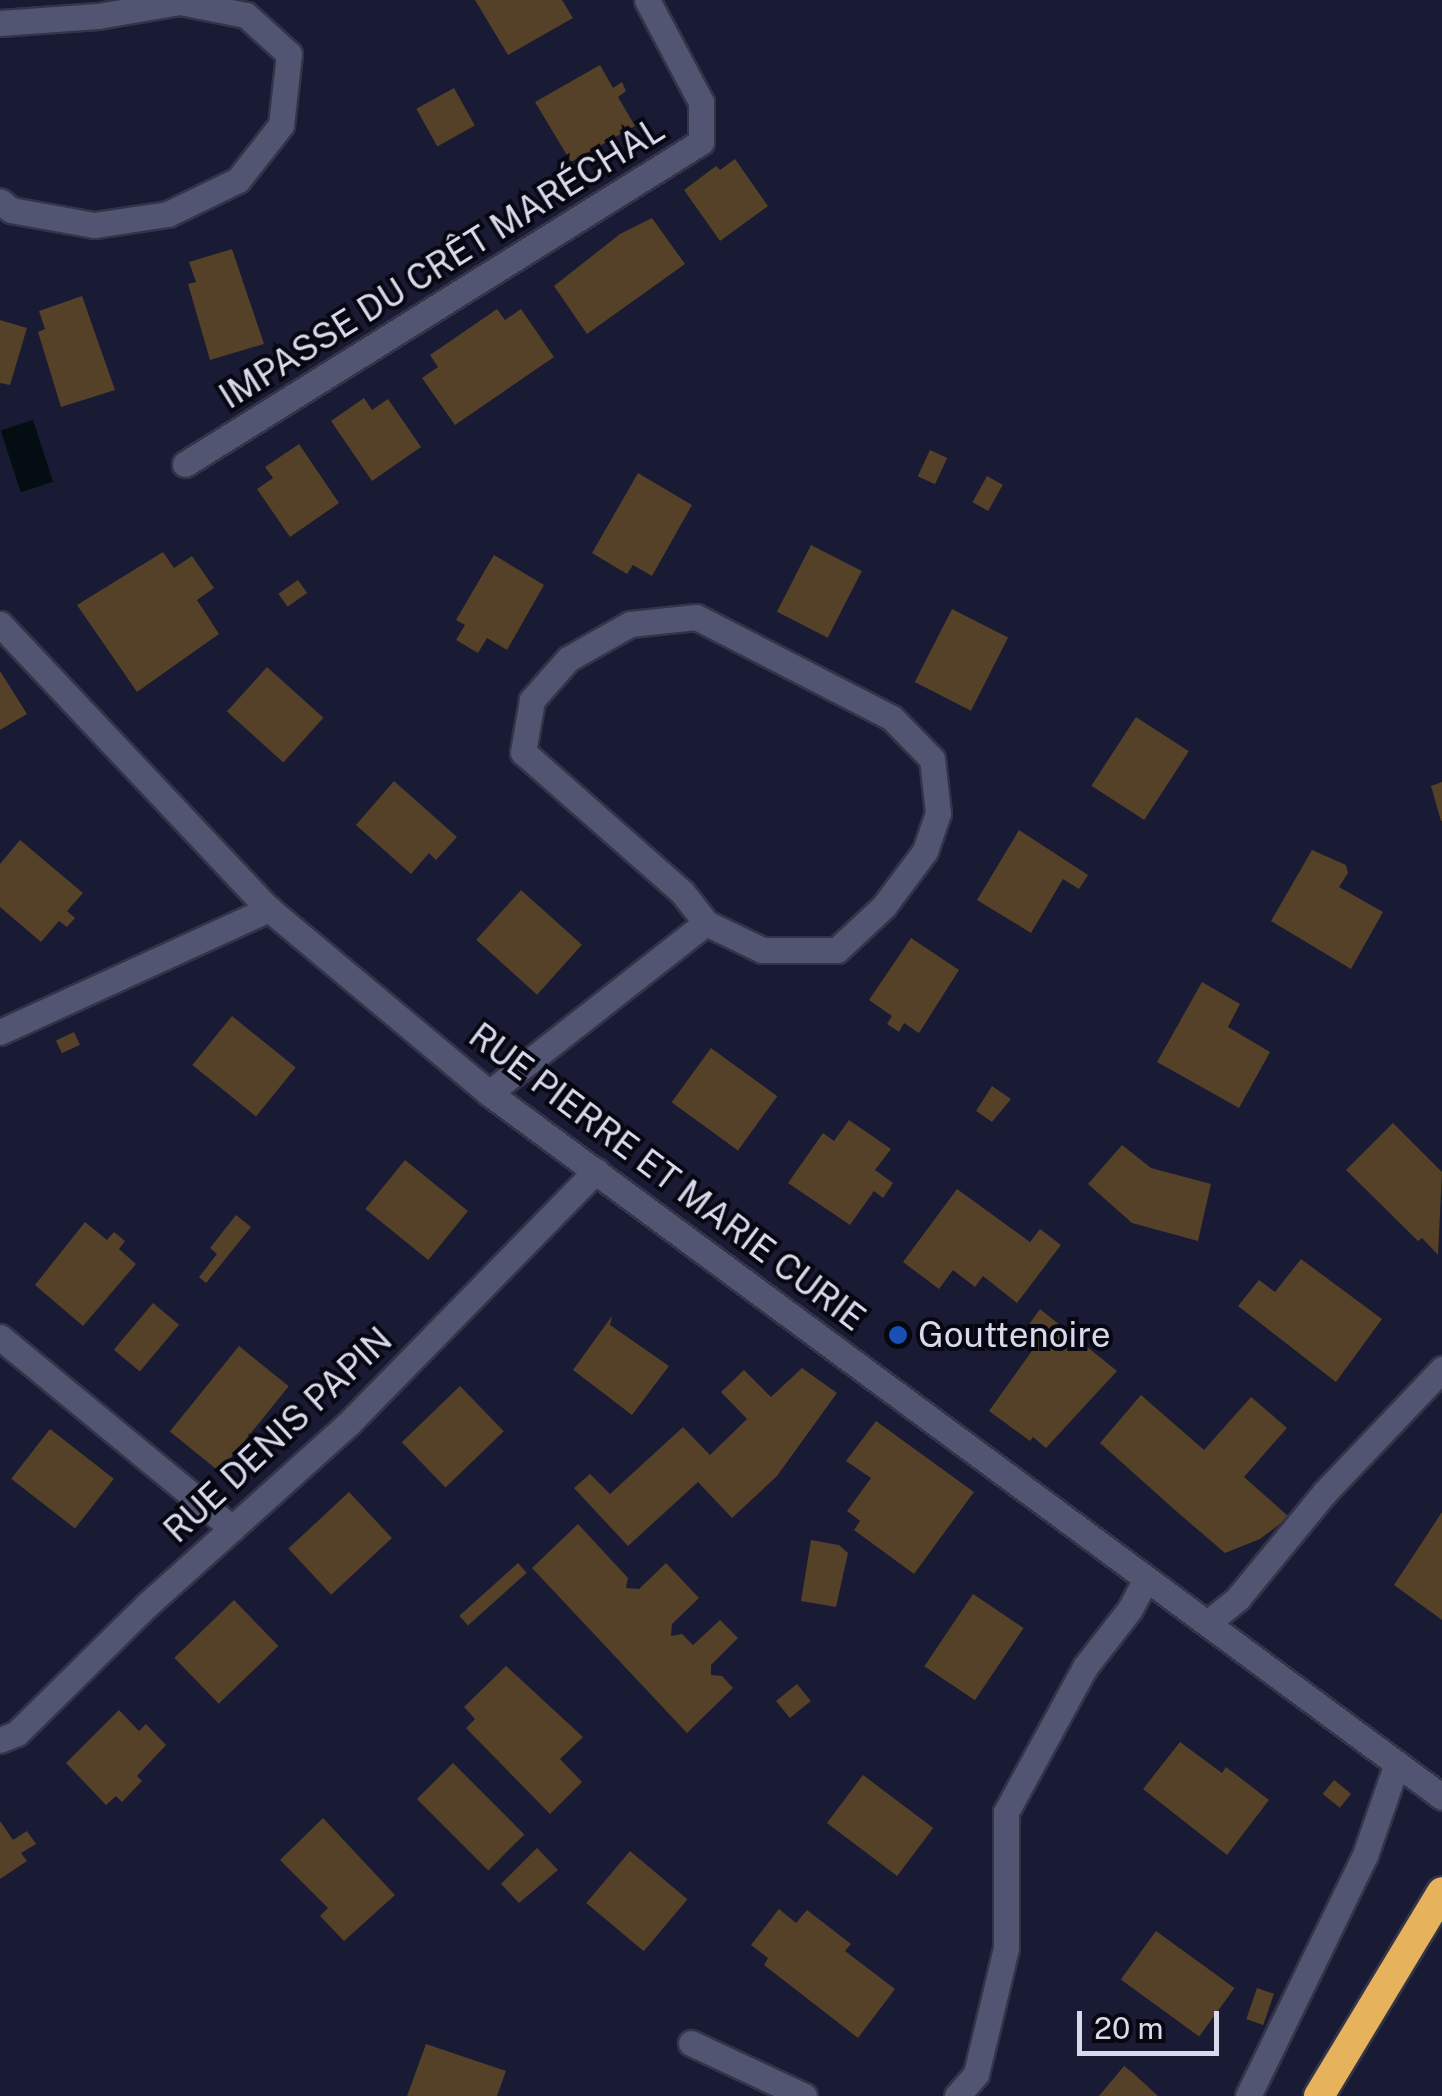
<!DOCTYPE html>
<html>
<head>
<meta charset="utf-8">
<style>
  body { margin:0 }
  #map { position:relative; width:1442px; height:2096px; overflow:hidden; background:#191a33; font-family:"Public Sans",sans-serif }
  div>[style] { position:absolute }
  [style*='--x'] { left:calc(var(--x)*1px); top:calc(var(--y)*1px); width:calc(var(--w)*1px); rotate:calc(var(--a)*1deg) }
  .water>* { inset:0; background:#040e12; transform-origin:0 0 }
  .building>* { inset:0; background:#554028; transform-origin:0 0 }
  .roads { filter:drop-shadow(2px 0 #333448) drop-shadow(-2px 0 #333448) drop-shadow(0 2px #333448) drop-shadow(0 -2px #333448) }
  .lane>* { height:25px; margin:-12.5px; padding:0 12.5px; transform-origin:12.5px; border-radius:12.5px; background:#525572 }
  .street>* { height:25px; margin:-12.5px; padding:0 12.5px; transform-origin:12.5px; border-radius:12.5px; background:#525572 }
  .secondary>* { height:25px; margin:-12.5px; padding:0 12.5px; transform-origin:12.5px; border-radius:12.5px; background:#525572 }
  .highway>* { height:30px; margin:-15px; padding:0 15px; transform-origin:15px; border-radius:15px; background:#e6b25c }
  .dots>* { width:28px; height:28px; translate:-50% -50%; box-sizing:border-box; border:5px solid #060711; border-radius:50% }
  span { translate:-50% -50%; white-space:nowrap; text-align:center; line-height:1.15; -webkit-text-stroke:8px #060711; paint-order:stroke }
  .street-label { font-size:35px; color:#d8daeb }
  .poi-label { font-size:35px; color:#d8daeb }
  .left { translate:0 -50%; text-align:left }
  .scale { position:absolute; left:1077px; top:2011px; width:142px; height:45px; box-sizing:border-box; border:5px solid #d8daeb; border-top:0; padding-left:12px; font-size:30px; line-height:35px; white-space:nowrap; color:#d8daeb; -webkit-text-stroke:8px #060711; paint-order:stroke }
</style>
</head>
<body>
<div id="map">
  <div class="water">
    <div style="left:33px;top:420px;width:65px;height:34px;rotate:72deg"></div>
  </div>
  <div class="building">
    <div style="clip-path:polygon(475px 0,562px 0,573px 18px,508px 55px)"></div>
    <div style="clip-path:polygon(600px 65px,613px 88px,622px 82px,626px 91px,618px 97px,635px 126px,571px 162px,535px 102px)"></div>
    <div style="left:454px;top:88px;width:43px;height:43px;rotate:61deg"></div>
    <div style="clip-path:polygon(735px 159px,768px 206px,720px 241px,684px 190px,716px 166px,720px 170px)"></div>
    <div style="clip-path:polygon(652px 218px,685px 264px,587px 334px,554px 286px,620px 234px)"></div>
    <div style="clip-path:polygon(232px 249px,264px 344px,210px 360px,188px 284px,196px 282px,189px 262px)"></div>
    <div style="clip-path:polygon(82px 296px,115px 390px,61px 407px,38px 332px,45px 329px,39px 311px)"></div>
    <div style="clip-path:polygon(497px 309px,505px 320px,521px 309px,554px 357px,455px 425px,422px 378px,438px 367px,430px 355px)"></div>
    <div style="clip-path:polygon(0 320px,27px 328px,10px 385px,0 383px)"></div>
    <div style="clip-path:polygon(364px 398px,372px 410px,388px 399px,421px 447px,372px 481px,331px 421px)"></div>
    <div style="clip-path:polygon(299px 444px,339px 503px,290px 537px,257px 489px,273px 478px,265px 467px)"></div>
    <div style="left:930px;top:450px;width:19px;height:29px;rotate:25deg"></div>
    <div style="clip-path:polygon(638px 473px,692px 505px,652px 576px,633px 565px,627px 574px,592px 553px)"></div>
    <div style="left:987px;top:476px;width:18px;height:30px;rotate:29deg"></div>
    <div style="left:811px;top:545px;width:57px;height:75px;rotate:27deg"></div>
    <div style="clip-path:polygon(163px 552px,174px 568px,192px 556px,214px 588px,197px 600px,219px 634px,137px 692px,77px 605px)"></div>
    <div style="clip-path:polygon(494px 555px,544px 585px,507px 650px,487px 638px,478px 653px,456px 640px,465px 625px,456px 620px)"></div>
    <div style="left:298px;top:580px;width:16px;height:24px;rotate:55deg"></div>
    <div style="left:952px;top:609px;width:63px;height:82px;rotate:27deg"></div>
    <div style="left:267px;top:667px;width:76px;height:60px;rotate:42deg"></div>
    <div style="clip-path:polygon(0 671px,27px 714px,0 730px)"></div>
    <div style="left:1136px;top:717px;width:63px;height:82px;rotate:33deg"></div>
    <div style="clip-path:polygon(394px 781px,457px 837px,436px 860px,429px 853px,411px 874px,356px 825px)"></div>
    <div style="clip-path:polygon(1442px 782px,1442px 821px,1441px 821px,1431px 786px)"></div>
    <div style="clip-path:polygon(1019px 830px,1088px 875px,1079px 889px,1063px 879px,1031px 933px,977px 900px)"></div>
    <div style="clip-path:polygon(20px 840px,83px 893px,67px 911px,75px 918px,67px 927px,59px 921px,41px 942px,0 907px,0 864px)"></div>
    <div style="clip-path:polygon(1312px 850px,1346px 865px,1348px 873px,1339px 887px,1383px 912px,1351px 969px,1271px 921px)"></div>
    <div style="left:521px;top:890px;width:82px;height:67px;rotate:42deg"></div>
    <div style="clip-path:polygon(911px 938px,959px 970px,919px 1033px,904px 1023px,899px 1032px,887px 1024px,892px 1016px,869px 1000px)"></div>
    <div style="clip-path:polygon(1202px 982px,1240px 1004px,1228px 1027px,1270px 1052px,1239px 1108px,1157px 1062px)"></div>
    <div style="left:232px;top:1016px;width:82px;height:63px;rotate:39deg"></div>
    <div style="left:74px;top:1032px;width:14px;height:20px;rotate:65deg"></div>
    <div style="left:711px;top:1048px;width:82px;height:67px;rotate:36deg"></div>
    <div style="clip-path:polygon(992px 1086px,1011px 1099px,992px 1122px,976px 1111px)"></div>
    <div style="clip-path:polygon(849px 1120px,891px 1149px,875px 1170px,893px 1183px,883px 1198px,874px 1191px,850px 1225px,788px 1183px,823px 1133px,834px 1141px)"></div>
    <div style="clip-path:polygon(1393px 1123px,1442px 1172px,1438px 1255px,1422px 1238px,1418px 1241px,1346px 1170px)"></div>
    <div style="clip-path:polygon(1122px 1145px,1151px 1168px,1211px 1184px,1198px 1241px,1132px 1223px,1088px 1184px)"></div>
    <div style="left:405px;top:1160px;width:81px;height:63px;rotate:39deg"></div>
    <div style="clip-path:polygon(957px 1189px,1030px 1242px,1040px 1229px,1061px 1245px,1017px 1303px,983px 1276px,975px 1287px,953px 1270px,939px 1289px,903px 1262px)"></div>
    <div style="clip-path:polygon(236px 1215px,251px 1227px,206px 1283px,199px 1277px,217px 1254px,210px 1248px)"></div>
    <div style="clip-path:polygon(85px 1222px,107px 1240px,114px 1232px,125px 1241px,119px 1249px,136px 1264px,83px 1326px,35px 1285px)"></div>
    <div style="clip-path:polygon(1301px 1259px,1382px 1319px,1336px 1382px,1238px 1306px,1259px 1280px,1275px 1292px)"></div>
    <div style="left:153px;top:1303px;width:34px;height:61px;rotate:40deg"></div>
    <div style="clip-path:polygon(1040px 1309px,1117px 1371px,1046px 1448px,1033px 1437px,1030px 1441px,989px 1411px,1034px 1348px,1019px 1338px)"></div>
    <div style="clip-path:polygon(612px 1316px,610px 1325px,669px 1366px,632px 1415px,573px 1370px)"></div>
    <div style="left:239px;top:1346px;width:64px;height:110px;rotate:39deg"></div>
    <div style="clip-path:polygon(802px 1368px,837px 1393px,777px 1476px,732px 1518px,698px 1482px,628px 1546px,574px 1488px,590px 1474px,610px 1494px,683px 1427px,710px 1455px,747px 1419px,721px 1392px,744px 1370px,771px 1397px)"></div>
    <div style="left:460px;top:1386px;width:63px;height:81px;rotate:46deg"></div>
    <div style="clip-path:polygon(1141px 1395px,1204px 1450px,1251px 1397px,1287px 1428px,1244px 1477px,1288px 1516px,1284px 1521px,1260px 1539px,1225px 1553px,1176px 1511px,1100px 1443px)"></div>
    <div style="clip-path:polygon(876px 1421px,974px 1492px,914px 1574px,854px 1530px,860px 1521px,847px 1511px,871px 1478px,846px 1461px)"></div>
    <div style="left:50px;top:1429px;width:81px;height:63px;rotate:38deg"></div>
    <div style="left:349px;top:1492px;width:63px;height:83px;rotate:47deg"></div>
    <div style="clip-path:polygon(1442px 1512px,1442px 1620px,1394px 1585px)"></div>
    <div style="clip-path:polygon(578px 1524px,628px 1578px,626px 1588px,639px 1589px,666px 1563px,699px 1598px,672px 1624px,671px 1636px,682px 1634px,693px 1645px,720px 1620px,738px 1638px,711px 1665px,711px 1675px,722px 1676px,733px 1688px,687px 1733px,532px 1568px)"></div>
    <div style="clip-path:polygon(811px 1540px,839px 1545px,848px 1553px,836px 1607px,801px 1601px)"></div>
    <div style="left:518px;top:1563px;width:13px;height:79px;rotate:48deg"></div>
    <div style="left:973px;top:1594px;width:61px;height:87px;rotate:34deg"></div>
    <div style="left:234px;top:1600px;width:64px;height:83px;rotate:46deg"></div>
    <div style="clip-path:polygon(506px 1666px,583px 1737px,560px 1759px,582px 1782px,550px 1814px,466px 1728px,475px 1719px,464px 1707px)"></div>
    <div style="left:797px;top:1684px;width:22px;height:27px;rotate:51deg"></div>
    <div style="clip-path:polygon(119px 1710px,139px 1731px,146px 1724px,166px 1745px,137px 1776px,142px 1781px,122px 1802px,116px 1796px,106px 1805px,66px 1763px)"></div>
    <div style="clip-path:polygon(1180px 1742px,1222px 1773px,1226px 1767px,1269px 1800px,1227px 1855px,1143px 1789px)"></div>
    <div style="left:453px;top:1763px;width:101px;height:51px;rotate:45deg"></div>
    <div style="left:863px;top:1775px;width:88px;height:60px;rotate:37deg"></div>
    <div style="left:1334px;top:1780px;width:22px;height:18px;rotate:39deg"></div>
    <div style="clip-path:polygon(323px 1818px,395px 1895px,344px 1941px,320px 1916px,328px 1908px,280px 1860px)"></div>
    <div style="clip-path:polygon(0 1821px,13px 1840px,27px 1831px,36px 1844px,21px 1853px,27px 1861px,0 1879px)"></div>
    <div style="clip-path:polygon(537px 1848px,558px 1870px,519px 1903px,501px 1884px)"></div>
    <div style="left:630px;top:1851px;width:75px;height:68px;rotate:40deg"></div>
    <div style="clip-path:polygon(779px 1909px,796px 1923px,807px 1910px,851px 1944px,845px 1951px,895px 1989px,858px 2038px,764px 1965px,768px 1958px,751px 1945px)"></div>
    <div style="left:1156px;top:1931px;width:97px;height:60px;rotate:36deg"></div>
    <div style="left:1257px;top:1988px;width:18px;height:33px;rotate:19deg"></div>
    <div style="clip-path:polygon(426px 2044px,506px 2071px,497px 2096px,407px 2096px)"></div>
    <div style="clip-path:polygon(1124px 2066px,1133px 2073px,1158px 2096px,1099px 2096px)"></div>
  </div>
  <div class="roads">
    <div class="lane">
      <div style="--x:1248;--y:2096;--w:268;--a:-64.1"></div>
      <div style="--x:1365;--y:1855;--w:97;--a:-70.8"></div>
    </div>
    <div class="street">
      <div style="--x:0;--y:23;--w:98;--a:-4.1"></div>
      <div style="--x:98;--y:16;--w:83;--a:-9.7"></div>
      <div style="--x:180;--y:2;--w:67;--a:11.1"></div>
      <div style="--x:246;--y:15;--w:58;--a:42.2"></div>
      <div style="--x:289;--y:54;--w:71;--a:96.4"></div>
      <div style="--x:281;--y:125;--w:70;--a:128"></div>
      <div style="--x:238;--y:180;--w:78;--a:154.1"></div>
      <div style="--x:168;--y:214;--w:75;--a:171.5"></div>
      <div style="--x:94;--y:225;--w:84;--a:-169.8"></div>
      <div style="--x:11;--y:210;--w:14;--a:-141"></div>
      <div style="--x:185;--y:464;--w:608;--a:-31.97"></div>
      <div style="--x:701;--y:142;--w:40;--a:-90"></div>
      <div style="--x:701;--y:102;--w:115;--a:-117.9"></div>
      <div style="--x:0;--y:1032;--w:296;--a:-24.6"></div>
      <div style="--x:489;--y:1093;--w:276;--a:-38.1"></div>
      <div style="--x:706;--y:923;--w:62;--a:25.7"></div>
      <div style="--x:762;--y:950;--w:75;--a:0"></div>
      <div style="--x:837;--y:950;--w:64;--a:-43.1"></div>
      <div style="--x:884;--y:906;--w:69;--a:-53.3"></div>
      <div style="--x:925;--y:851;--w:40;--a:-71.1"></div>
      <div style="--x:938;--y:813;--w:54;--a:-96.3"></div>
      <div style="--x:932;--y:759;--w:57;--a:-134.3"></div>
      <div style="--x:892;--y:718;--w:220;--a:-152.7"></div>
      <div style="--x:696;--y:617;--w:66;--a:173.9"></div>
      <div style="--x:630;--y:624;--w:71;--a:150.6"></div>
      <div style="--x:568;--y:659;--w:55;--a:131.3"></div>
      <div style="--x:532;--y:700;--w:53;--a:99.8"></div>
      <div style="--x:523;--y:752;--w:212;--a:41.4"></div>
      <div style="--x:682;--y:892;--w:39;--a:52"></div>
      <div style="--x:0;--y:1337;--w:301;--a:39.5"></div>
      <div style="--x:1210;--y:1621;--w:36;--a:-39"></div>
      <div style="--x:1238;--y:1598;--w:137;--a:-50.6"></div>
      <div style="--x:1325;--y:1492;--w:170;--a:-46.4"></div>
      <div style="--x:0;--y:1740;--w:18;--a:-22"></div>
      <div style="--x:17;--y:1733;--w:184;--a:-44.6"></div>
      <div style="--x:148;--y:1604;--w:270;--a:-42"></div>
      <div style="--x:349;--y:1423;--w:353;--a:-45.6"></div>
      <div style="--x:691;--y:2043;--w:125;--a:25.1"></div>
      <div style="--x:957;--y:2096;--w:29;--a:-49"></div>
      <div style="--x:976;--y:2074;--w:130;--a:-76.6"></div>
      <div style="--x:1006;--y:1948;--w:136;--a:-90"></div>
      <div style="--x:1006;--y:1812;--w:165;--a:-61.4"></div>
      <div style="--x:1085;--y:1667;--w:73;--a:-52.2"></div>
      <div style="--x:1130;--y:1609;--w:34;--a:-62"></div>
    </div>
    <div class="secondary">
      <div style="--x:0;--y:624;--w:392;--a:46.7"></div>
      <div style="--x:269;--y:909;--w:287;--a:39.9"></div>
      <div style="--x:489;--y:1093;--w:1185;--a:36.45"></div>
    </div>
    <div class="highway">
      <div style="--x:1319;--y:2096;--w:238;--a:-58.9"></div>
    </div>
  </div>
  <div class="dots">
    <div style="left:898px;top:1335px;background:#1a4fb4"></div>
  </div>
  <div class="street-label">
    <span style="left:442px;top:263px;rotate:-32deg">IMPASSE DU CRÊT MARÉCHAL</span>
    <span style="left:667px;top:1177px;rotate:37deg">RUE PIERRE ET MARIE CURIE</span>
    <span style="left:278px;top:1435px;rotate:-43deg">RUE DENIS PAPIN</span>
  </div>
  <div class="poi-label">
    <span class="left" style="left:918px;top:1335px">Gouttenoire</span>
  </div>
  <div class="scale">20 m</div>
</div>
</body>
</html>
